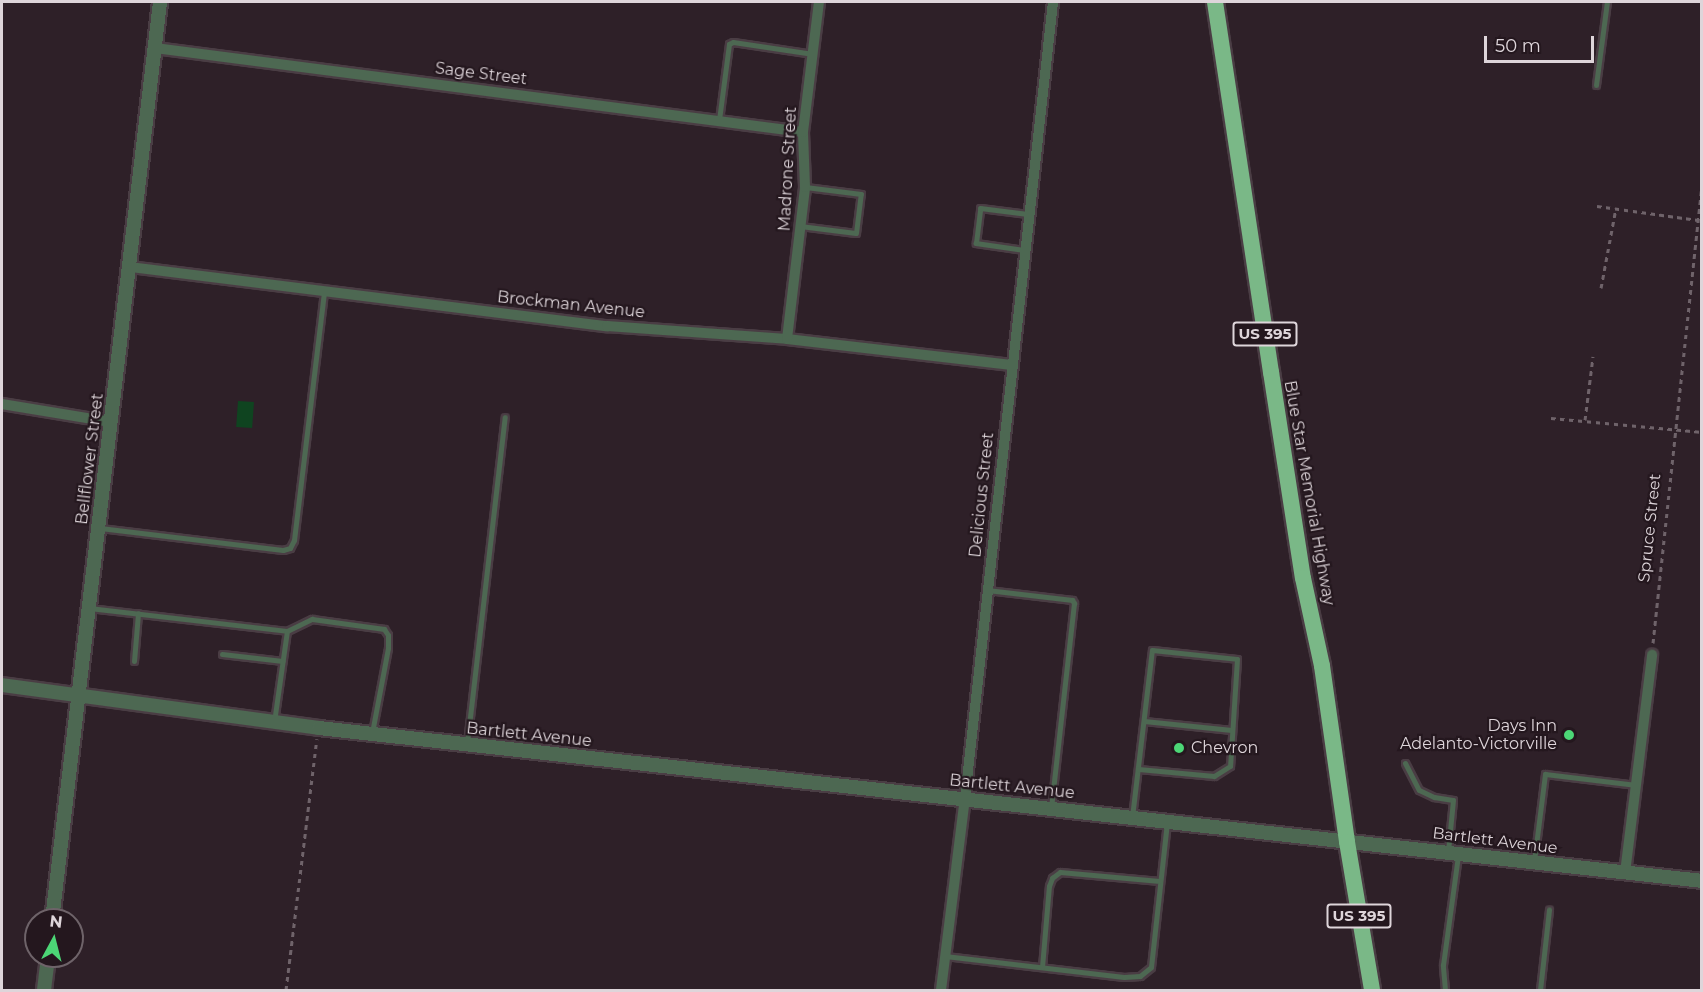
<!DOCTYPE html>
<html>
<head>
<meta charset="utf-8">
<style>
  body { margin:0 }
  #map { position:relative; width:1703px; height:992px; overflow:hidden; background:#2e2028; font-family:Montserrat,sans-serif }
  div>[style] { position:absolute }
  [style*='--x'] { left:calc(var(--x)*1px); top:calc(var(--y)*1px); width:calc(var(--w)*1px); rotate:calc(var(--a)*1deg) }
  .water>* { inset:0; background:#0f4420; transform-origin:0 0 }
  .path>* { height:3px; margin-top:-1.5px; transform-origin:0; background:repeating-linear-gradient(90deg,#6f636a 0 4.5px,transparent 0 9px) }
  .roads { filter:drop-shadow(2px 0 #4a3d44) drop-shadow(-2px 0 #4a3d44) drop-shadow(0 2px #4a3d44) drop-shadow(0 -2px #4a3d44) }
  .service>* { height:5px; margin:-2.5px; padding:0 2.5px; transform-origin:2.5px; border-radius:2.5px; background:#4d6852 }
  .minor>* { height:10px; margin:-5px; padding:0 5px; transform-origin:5px; border-radius:5px; background:#4d6852 }
  .tertiary>* { height:14px; margin:-7px; padding:0 7px; transform-origin:7px; border-radius:7px; background:#4d6852 }
  .trunk>* { height:16px; margin:-8px; padding:0 8px; transform-origin:8px; border-radius:8px; background:#7ab887 }
  .dots>* { width:16px; height:16px; translate:-50% -50%; box-sizing:border-box; border:3px solid #24171e; border-radius:50% }
  span { translate:-50% -50%; white-space:nowrap; text-align:center; line-height:1.15; -webkit-text-stroke:4.5px #24171e; paint-order:stroke }
  .shield-label span { padding:2px 4px; background:#24171e; border:2px solid; border-radius:4px; -webkit-text-stroke-width:0 }
  .shield-label { font-size:15px; color:#ded5da; font-weight:700 }
  .street-label { font-size:16px; color:#ded5da }
  .poi-label { font-size:16px; color:#ded5da }
  .right { translate:-100% -50%; text-align:right }
  .left { translate:0 -50%; text-align:left }
  .frame { position:absolute; inset:0; border:3px solid #ded5da; pointer-events:none }
  .north { position:absolute; left:24px; top:908px; width:60px; height:60px; box-sizing:border-box; background:#24171e; border:2px solid #6e6369; border-radius:50%; rotate:7deg; font-size:16px; font-weight:700; line-height:24px; text-align:center; color:#ded5da }
  .north::after { content:''; display:block; margin:auto; width:21px; height:27px; background:#4cd676; clip-path:polygon(50% 0,100% 100%,50% 72%,0 100%) }
  .scale { position:absolute; left:1484px; top:36px; width:110px; height:27px; box-sizing:border-box; border:3px solid #ded5da; border-top:0; padding-left:8px; font-size:18px; line-height:21px; white-space:nowrap; color:#ded5da; -webkit-text-stroke:4px #24171e; paint-order:stroke }
</style>
</head>
<body>
<div id="map">
  <div class="water">
    <div style="left:238px;top:401px;width:16px;height:26px;rotate:4deg"></div>
  </div>
  <div class="path">
    <div style="--x:1597;--y:206;--w:102;--a:7.9"></div>
    <div style="--x:1601;--y:288;--w:81;--a:-79.4"></div>
    <div style="--x:1551;--y:418;--w:152;--a:5.3"></div>
    <div style="--x:1585;--y:420;--w:64;--a:-82.8"></div>
    <div style="--x:1653;--y:643;--w:461;--a:-83.9"></div>
    <div style="--x:286;--y:990;--w:253;--a:-83"></div>
  </div>
  <div class="roads">
    <div class="service">
      <div style="--x:1596;--y:85;--w:84;--a:-82.5"></div>
      <div style="--x:719;--y:120;--w:77;--a:-82.5"></div>
      <div style="--x:729;--y:44;--w:4;--a:-27"></div>
      <div style="--x:733;--y:42;--w:81;--a:8.5"></div>
      <div style="--x:800;--y:226;--w:56;--a:7.1"></div>
      <div style="--x:856;--y:233;--w:39;--a:-83"></div>
      <div style="--x:861;--y:194;--w:56;--a:-172.9"></div>
      <div style="--x:1024;--y:250;--w:49;--a:-171.7"></div>
      <div style="--x:976;--y:243;--w:35;--a:-83"></div>
      <div style="--x:980;--y:208;--w:48;--a:7.1"></div>
      <div style="--x:100;--y:528;--w:184;--a:6.9"></div>
      <div style="--x:283;--y:550;--w:7;--a:-16"></div>
      <div style="--x:290;--y:548;--w:9;--a:-63"></div>
      <div style="--x:294;--y:540;--w:250;--a:-83.1"></div>
      <div style="--x:987;--y:590;--w:86;--a:6.7"></div>
      <div style="--x:1072;--y:600;--w:4;--a:56"></div>
      <div style="--x:1074;--y:603;--w:205;--a:96.4"></div>
      <div style="--x:89;--y:608;--w:199;--a:6.6"></div>
      <div style="--x:287;--y:631;--w:28;--a:-26"></div>
      <div style="--x:312;--y:619;--w:73;--a:7.9"></div>
      <div style="--x:384;--y:629;--w:7;--a:56"></div>
      <div style="--x:388;--y:635;--w:13;--a:90"></div>
      <div style="--x:388;--y:648;--w:86;--a:100.7"></div>
      <div style="--x:222;--y:654;--w:61;--a:6.5"></div>
      <div style="--x:134;--y:661;--w:48;--a:-85.2"></div>
      <div style="--x:1144;--y:721;--w:88;--a:5.8"></div>
      <div style="--x:274;--y:722;--w:92;--a:-81.9"></div>
      <div style="--x:467;--y:743;--w:328;--a:-83.4"></div>
      <div style="--x:1405;--y:763;--w:30;--a:63"></div>
      <div style="--x:1419;--y:790;--w:17;--a:25"></div>
      <div style="--x:1434;--y:797;--w:19;--a:9"></div>
      <div style="--x:1453;--y:800;--w:51;--a:95.6"></div>
      <div style="--x:1132;--y:817;--w:168;--a:-83.2"></div>
      <div style="--x:1152;--y:650;--w:85;--a:6"></div>
      <div style="--x:1237;--y:659;--w:107;--a:93.7"></div>
      <div style="--x:1230;--y:766;--w:19;--a:148"></div>
      <div style="--x:1214;--y:776;--w:76;--a:-174.7"></div>
      <div style="--x:1534;--y:861;--w:88;--a:-82.8"></div>
      <div style="--x:1545;--y:774;--w:92;--a:6.9"></div>
      <div style="--x:945;--y:956;--w:180;--a:6.7"></div>
      <div style="--x:1124;--y:977;--w:16;--a:-4"></div>
      <div style="--x:1140;--y:976;--w:14;--a:-39"></div>
      <div style="--x:1151;--y:967;--w:146;--a:-83.7"></div>
      <div style="--x:1042;--y:967;--w:81;--a:-85.1"></div>
      <div style="--x:1049;--y:886;--w:9;--a:-69"></div>
      <div style="--x:1052;--y:878;--w:10;--a:-37"></div>
      <div style="--x:1060;--y:872;--w:100;--a:5.1"></div>
      <div style="--x:1445;--y:990;--w:25;--a:-95"></div>
      <div style="--x:1443;--y:965;--w:110;--a:-82.2"></div>
      <div style="--x:1540;--y:990;--w:81;--a:-83.6"></div>
    </div>
    <div class="minor">
      <div style="--x:155;--y:48;--w:653;--a:7.39"></div>
      <div style="--x:130;--y:267;--w:481;--a:7.1"></div>
      <div style="--x:607;--y:326;--w:180;--a:4.1"></div>
      <div style="--x:787;--y:339;--w:226;--a:6.6"></div>
      <div style="--x:787;--y:339;--w:153;--a:-83.2"></div>
      <div style="--x:805;--y:187;--w:55;--a:-92.1"></div>
      <div style="--x:803;--y:132;--w:131;--a:-83"></div>
      <div style="--x:2;--y:404;--w:110;--a:9.4"></div>
      <div style="--x:1625;--y:873;--w:220;--a:-82.9"></div>
      <div style="--x:941;--y:990;--w:193;--a:-82.9"></div>
      <div style="--x:965;--y:798;--w:801;--a:-83.69"></div>
    </div>
    <div class="tertiary">
      <div style="--x:2;--y:685;--w:320;--a:7.7"></div>
      <div style="--x:319;--y:728;--w:1391;--a:6.31"></div>
      <div style="--x:52;--y:920;--w:924;--a:-83.29"></div>
      <div style="--x:44;--y:990;--w:34;--a:-83"></div>
    </div>
    <div class="trunk">
      <div style="--x:1215;--y:2;--w:374;--a:81.4"></div>
      <div style="--x:1271;--y:372;--w:208;--a:81.2"></div>
      <div style="--x:1303;--y:578;--w:90;--a:77.8"></div>
      <div style="--x:1322;--y:666;--w:178;--a:81.9"></div>
      <div style="--x:1347;--y:842;--w:150;--a:80.4"></div>
    </div>
  </div>
  <div class="dots">
    <div style="left:1569px;top:735px;background:#4cd676"></div>
    <div style="left:1179px;top:748px;background:#4cd676"></div>
  </div>
  <div class="shield-label">
    <span style="left:1265px;top:334px">US 395</span>
    <span style="left:1359px;top:916px">US 395</span>
  </div>
  <div class="street-label">
    <span style="left:481px;top:74px;rotate:7deg">Sage Street</span>
    <span style="left:788px;top:169px;rotate:-87deg">Madrone Street</span>
    <span style="left:571px;top:305px;rotate:6deg">Brockman Avenue</span>
    <span style="left:90px;top:459px;rotate:-83deg">Bellflower Street</span>
    <span style="left:1309px;top:493px;rotate:80deg">Blue Star Memorial Highway</span>
    <span style="left:982px;top:495px;rotate:-84deg">Delicious Street</span>
    <span style="left:1650px;top:528px;rotate:-84deg">Spruce Street</span>
    <span style="left:529px;top:735px;rotate:6deg">Bartlett Avenue</span>
    <span style="left:1012px;top:787px;rotate:6deg">Bartlett Avenue</span>
    <span style="left:1495px;top:841px;rotate:7deg">Bartlett Avenue</span>
  </div>
  <div class="poi-label">
    <span class="right" style="left:1557px;top:735px">Days Inn<br>Adelanto-Victorville</span>
    <span class="left" style="left:1191px;top:748px">Chevron</span>
  </div>
  <div class="frame"></div>
  <div class="north">N</div>
  <div class="scale">50 m</div>
</div>
</body>
</html>
